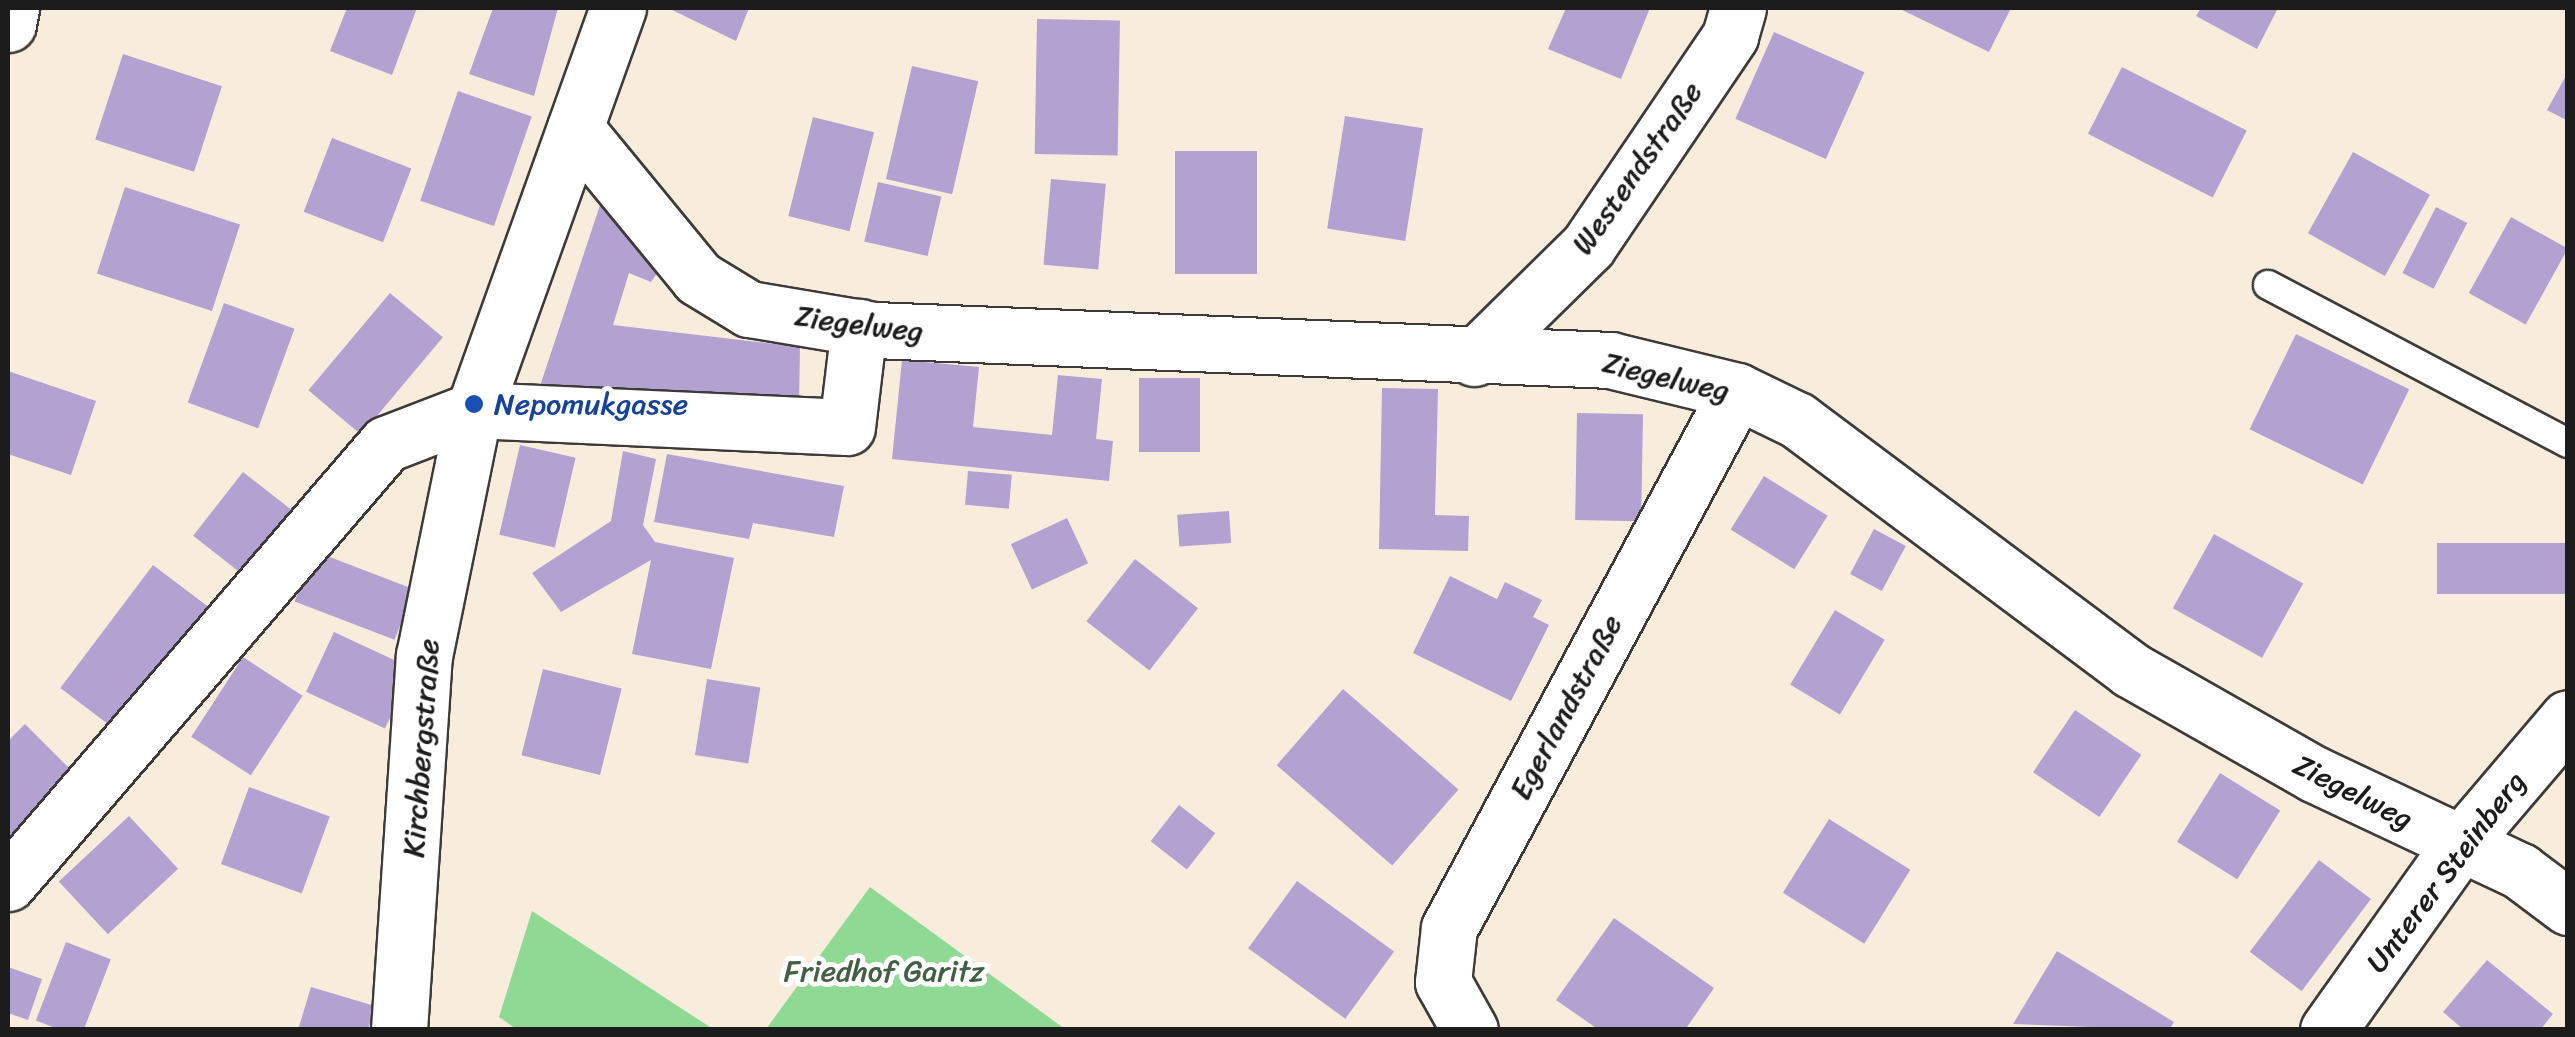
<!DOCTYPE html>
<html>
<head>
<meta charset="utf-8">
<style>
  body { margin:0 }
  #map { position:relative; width:2575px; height:1037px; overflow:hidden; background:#f8eddd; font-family:Sriracha,sans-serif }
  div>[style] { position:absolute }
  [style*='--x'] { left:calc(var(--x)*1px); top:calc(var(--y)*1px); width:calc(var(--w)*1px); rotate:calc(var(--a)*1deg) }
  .green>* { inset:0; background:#8fd995 }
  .building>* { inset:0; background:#b3a1d1; transform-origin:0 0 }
  .roads { filter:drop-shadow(2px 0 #3d3b39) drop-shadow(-2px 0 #3d3b39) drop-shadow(0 2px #3d3b39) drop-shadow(0 -2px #3d3b39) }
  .lane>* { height:28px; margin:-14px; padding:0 14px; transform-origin:14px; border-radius:14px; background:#fff }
  .street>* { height:55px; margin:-27.5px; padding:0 27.5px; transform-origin:27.5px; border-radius:27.5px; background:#fff }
  .secondary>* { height:55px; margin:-27.5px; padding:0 27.5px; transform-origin:27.5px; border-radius:27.5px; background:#fff }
  .dots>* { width:28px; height:28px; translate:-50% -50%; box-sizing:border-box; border:5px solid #fff; border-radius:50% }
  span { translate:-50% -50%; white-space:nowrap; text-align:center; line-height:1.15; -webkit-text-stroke:10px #fff; paint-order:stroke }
  .street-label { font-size:30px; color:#1c1c1c }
  .transit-label { font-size:30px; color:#164399 }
  .left { translate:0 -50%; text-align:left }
  .park-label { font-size:30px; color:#445e46 }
  .frame { position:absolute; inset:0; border:10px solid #1c1c1c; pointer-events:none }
</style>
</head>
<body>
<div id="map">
  <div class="green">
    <div style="clip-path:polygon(870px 887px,1065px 1029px,766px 1029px)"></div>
    <div style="clip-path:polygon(532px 911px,713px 1029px,516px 1029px,499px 1017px)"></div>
  </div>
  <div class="building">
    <div style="clip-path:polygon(347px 8px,417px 8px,392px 75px,330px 51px)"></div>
    <div style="clip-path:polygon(493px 8px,558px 8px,534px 96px,469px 74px)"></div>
    <div style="clip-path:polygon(668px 8px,749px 8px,736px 41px)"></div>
    <div style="clip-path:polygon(1566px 8px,1650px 8px,1621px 79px,1548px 49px)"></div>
    <div style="clip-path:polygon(1898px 8px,2011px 8px,1989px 52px)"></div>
    <div style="clip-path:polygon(2201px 8px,2278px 8px,2257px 49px,2196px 16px)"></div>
    <div style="left:1037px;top:19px;width:83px;height:135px;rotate:1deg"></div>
    <div style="left:1774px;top:32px;width:99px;height:95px;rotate:24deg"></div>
    <div style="left:123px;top:54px;width:104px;height:90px;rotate:18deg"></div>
    <div style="left:912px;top:66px;width:68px;height:116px;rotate:13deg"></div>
    <div style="left:2122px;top:67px;width:140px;height:75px;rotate:27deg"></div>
    <div style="clip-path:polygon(2568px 72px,2568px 121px,2547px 110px)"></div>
    <div style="left:458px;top:91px;width:78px;height:116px;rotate:19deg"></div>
    <div style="left:1345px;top:116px;width:79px;height:114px;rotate:9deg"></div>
    <div style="left:813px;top:117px;width:63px;height:102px;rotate:14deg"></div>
    <div style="left:332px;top:138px;width:85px;height:79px;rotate:21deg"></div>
    <div style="left:1175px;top:151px;width:82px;height:123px"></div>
    <div style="left:2353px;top:152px;width:88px;height:93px;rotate:29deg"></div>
    <div style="left:1051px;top:179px;width:55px;height:86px;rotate:5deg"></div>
    <div style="left:878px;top:182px;width:65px;height:61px;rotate:13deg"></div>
    <div style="left:125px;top:187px;width:121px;height:91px;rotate:18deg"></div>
    <div style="clip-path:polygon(600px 205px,628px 215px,662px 266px,651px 282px,629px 273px,613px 325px,800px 347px,799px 405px,539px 389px)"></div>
    <div style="left:2436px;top:207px;width:35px;height:74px;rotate:27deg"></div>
    <div style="left:2511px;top:217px;width:65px;height:87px;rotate:29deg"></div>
    <div style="left:390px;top:293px;width:69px;height:127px;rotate:40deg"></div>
    <div style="left:224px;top:303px;width:75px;height:106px;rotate:20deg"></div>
    <div style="left:2296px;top:334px;width:126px;height:106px;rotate:26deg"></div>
    <div style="clip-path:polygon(902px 360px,979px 367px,973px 427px,1052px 435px,1058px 375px,1102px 379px,1096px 439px,1113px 441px,1109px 481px,892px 459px)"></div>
    <div style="clip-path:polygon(8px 371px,96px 401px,71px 475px,8px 454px)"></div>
    <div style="left:1139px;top:378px;width:61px;height:74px"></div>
    <div style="clip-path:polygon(1382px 388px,1438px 389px,1435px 515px,1469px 516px,1468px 551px,1379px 549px)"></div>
    <div style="left:1577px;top:413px;width:66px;height:107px;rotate:1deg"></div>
    <div style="left:520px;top:445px;width:57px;height:92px;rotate:13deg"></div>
    <div style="clip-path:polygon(623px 451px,656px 459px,643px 525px,655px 542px,734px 558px,711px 669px,632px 654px,651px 560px,561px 612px,532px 573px,611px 521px)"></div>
    <div style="clip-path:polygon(667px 454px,844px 486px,834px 537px,753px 523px,749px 539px,654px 522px)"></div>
    <div style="left:968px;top:471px;width:44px;height:34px;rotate:5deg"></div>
    <div style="left:243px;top:472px;width:66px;height:81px;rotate:38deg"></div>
    <div style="left:1764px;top:476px;width:75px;height:63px;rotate:32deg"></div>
    <div style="left:1229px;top:511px;width:32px;height:52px;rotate:86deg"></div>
    <div style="left:1067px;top:518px;width:50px;height:62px;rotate:65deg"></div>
    <div style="left:1874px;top:529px;width:36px;height:51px;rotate:28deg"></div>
    <div style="left:2214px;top:534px;width:102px;height:85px;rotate:29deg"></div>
    <div style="left:2568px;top:543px;width:51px;height:131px;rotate:90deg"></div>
    <div style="left:314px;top:551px;width:107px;height:54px;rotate:21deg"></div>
    <div style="left:1135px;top:559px;width:80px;height:79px;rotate:38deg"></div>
    <div style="left:153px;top:565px;width:75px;height:154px;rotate:37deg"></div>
    <div style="clip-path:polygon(1450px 576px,1497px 599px,1505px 582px,1542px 600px,1533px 617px,1549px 625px,1511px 701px,1413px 653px)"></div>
    <div style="left:1835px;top:610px;width:58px;height:87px;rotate:31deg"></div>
    <div style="left:334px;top:632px;width:87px;height:66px;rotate:25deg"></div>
    <div style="left:243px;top:657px;width:71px;height:95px;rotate:33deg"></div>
    <div style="left:543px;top:669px;width:81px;height:89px;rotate:14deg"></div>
    <div style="left:707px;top:679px;width:54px;height:77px;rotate:9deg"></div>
    <div style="left:1343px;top:689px;width:153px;height:101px;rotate:41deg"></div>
    <div style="left:2075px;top:710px;width:80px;height:75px;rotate:34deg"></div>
    <div style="clip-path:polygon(25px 724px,80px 779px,8px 848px,8px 741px)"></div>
    <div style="left:2220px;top:773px;width:71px;height:81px;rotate:32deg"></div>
    <div style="left:249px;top:787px;width:86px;height:82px;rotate:20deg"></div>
    <div style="left:1179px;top:805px;width:46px;height:46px;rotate:38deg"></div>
    <div style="left:129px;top:816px;width:72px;height:96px;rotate:47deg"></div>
    <div style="left:1829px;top:819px;width:96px;height:87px;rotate:32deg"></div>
    <div style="left:2319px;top:860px;width:65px;height:115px;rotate:37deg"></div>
    <div style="left:1297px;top:881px;width:120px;height:83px;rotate:36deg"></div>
    <div style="clip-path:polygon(1614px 918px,1714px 988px,1685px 1030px,1599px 1030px,1556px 1000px)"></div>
    <div style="left:66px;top:942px;width:48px;height:84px;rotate:21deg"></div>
    <div style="clip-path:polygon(2057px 951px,2174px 1022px,2169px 1030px,2013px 1024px)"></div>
    <div style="clip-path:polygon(2487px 960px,2553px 1014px,2540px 1030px,2464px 1030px,2443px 1012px)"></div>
    <div style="clip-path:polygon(8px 967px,42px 979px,28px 1020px,8px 1013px)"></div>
    <div style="clip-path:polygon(311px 987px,375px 1006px,368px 1030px,298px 1030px)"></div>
  </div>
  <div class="roads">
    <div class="lane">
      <div style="--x:2268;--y:285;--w:339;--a:27.8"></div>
    </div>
    <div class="street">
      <div style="--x:8;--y:24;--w:16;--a:-79"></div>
      <div style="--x:575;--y:128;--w:194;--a:50.6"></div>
      <div style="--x:698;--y:278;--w:60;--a:31.3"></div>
      <div style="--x:749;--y:309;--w:127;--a:9.5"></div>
      <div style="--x:874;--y:330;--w:737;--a:2.33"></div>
      <div style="--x:1610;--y:360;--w:131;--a:13.7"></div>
      <div style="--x:1737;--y:391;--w:67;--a:25.8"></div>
      <div style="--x:1797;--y:420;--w:417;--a:36.8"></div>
      <div style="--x:2131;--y:670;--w:210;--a:29.6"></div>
      <div style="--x:2314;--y:774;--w:228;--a:25.2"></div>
      <div style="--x:2520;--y:871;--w:60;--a:36.9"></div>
      <div style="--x:1474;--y:358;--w:160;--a:-44.5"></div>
      <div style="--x:1588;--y:246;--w:254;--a:-55.9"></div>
      <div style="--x:1730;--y:36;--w:29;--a:-74"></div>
      <div style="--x:8;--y:883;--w:579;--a:-49.27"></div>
      <div style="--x:386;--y:444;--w:94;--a:-21.1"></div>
      <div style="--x:474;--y:410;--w:373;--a:2.6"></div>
      <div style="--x:847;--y:427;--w:101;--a:-83.2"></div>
      <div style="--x:1470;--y:1030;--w:55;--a:-119.4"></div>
      <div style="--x:1443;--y:982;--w:54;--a:-83.7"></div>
      <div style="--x:1449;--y:928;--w:609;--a:-61.79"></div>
      <div style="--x:2328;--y:1030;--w:226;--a:-54.6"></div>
      <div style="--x:2459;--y:846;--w:168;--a:-49.6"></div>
    </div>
    <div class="secondary">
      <div style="--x:399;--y:1030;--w:375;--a:-86.2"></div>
      <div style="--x:424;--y:656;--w:251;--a:-78.5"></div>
      <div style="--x:474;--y:410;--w:427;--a:-70.3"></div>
    </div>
  </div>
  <div class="dots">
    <div style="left:474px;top:404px;background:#1a4fb4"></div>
  </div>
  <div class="street-label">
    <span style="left:1637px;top:168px;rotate:-55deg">Westendstraße</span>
    <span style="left:859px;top:324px;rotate:7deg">Ziegelweg</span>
    <span style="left:1666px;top:377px;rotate:13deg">Ziegelweg</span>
    <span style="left:1566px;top:707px;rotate:-62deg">Egerlandstraße</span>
    <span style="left:421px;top:748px;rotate:-86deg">Kirchbergstraße</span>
    <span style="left:2353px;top:792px;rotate:27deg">Ziegelweg</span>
    <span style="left:2446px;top:872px;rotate:-53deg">Unterer Steinberg</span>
  </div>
  <div class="transit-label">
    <span class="left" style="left:494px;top:404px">Nepomukgasse</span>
  </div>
  <div class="park-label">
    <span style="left:884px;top:971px">Friedhof Garitz</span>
  </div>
  <div class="frame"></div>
</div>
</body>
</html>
